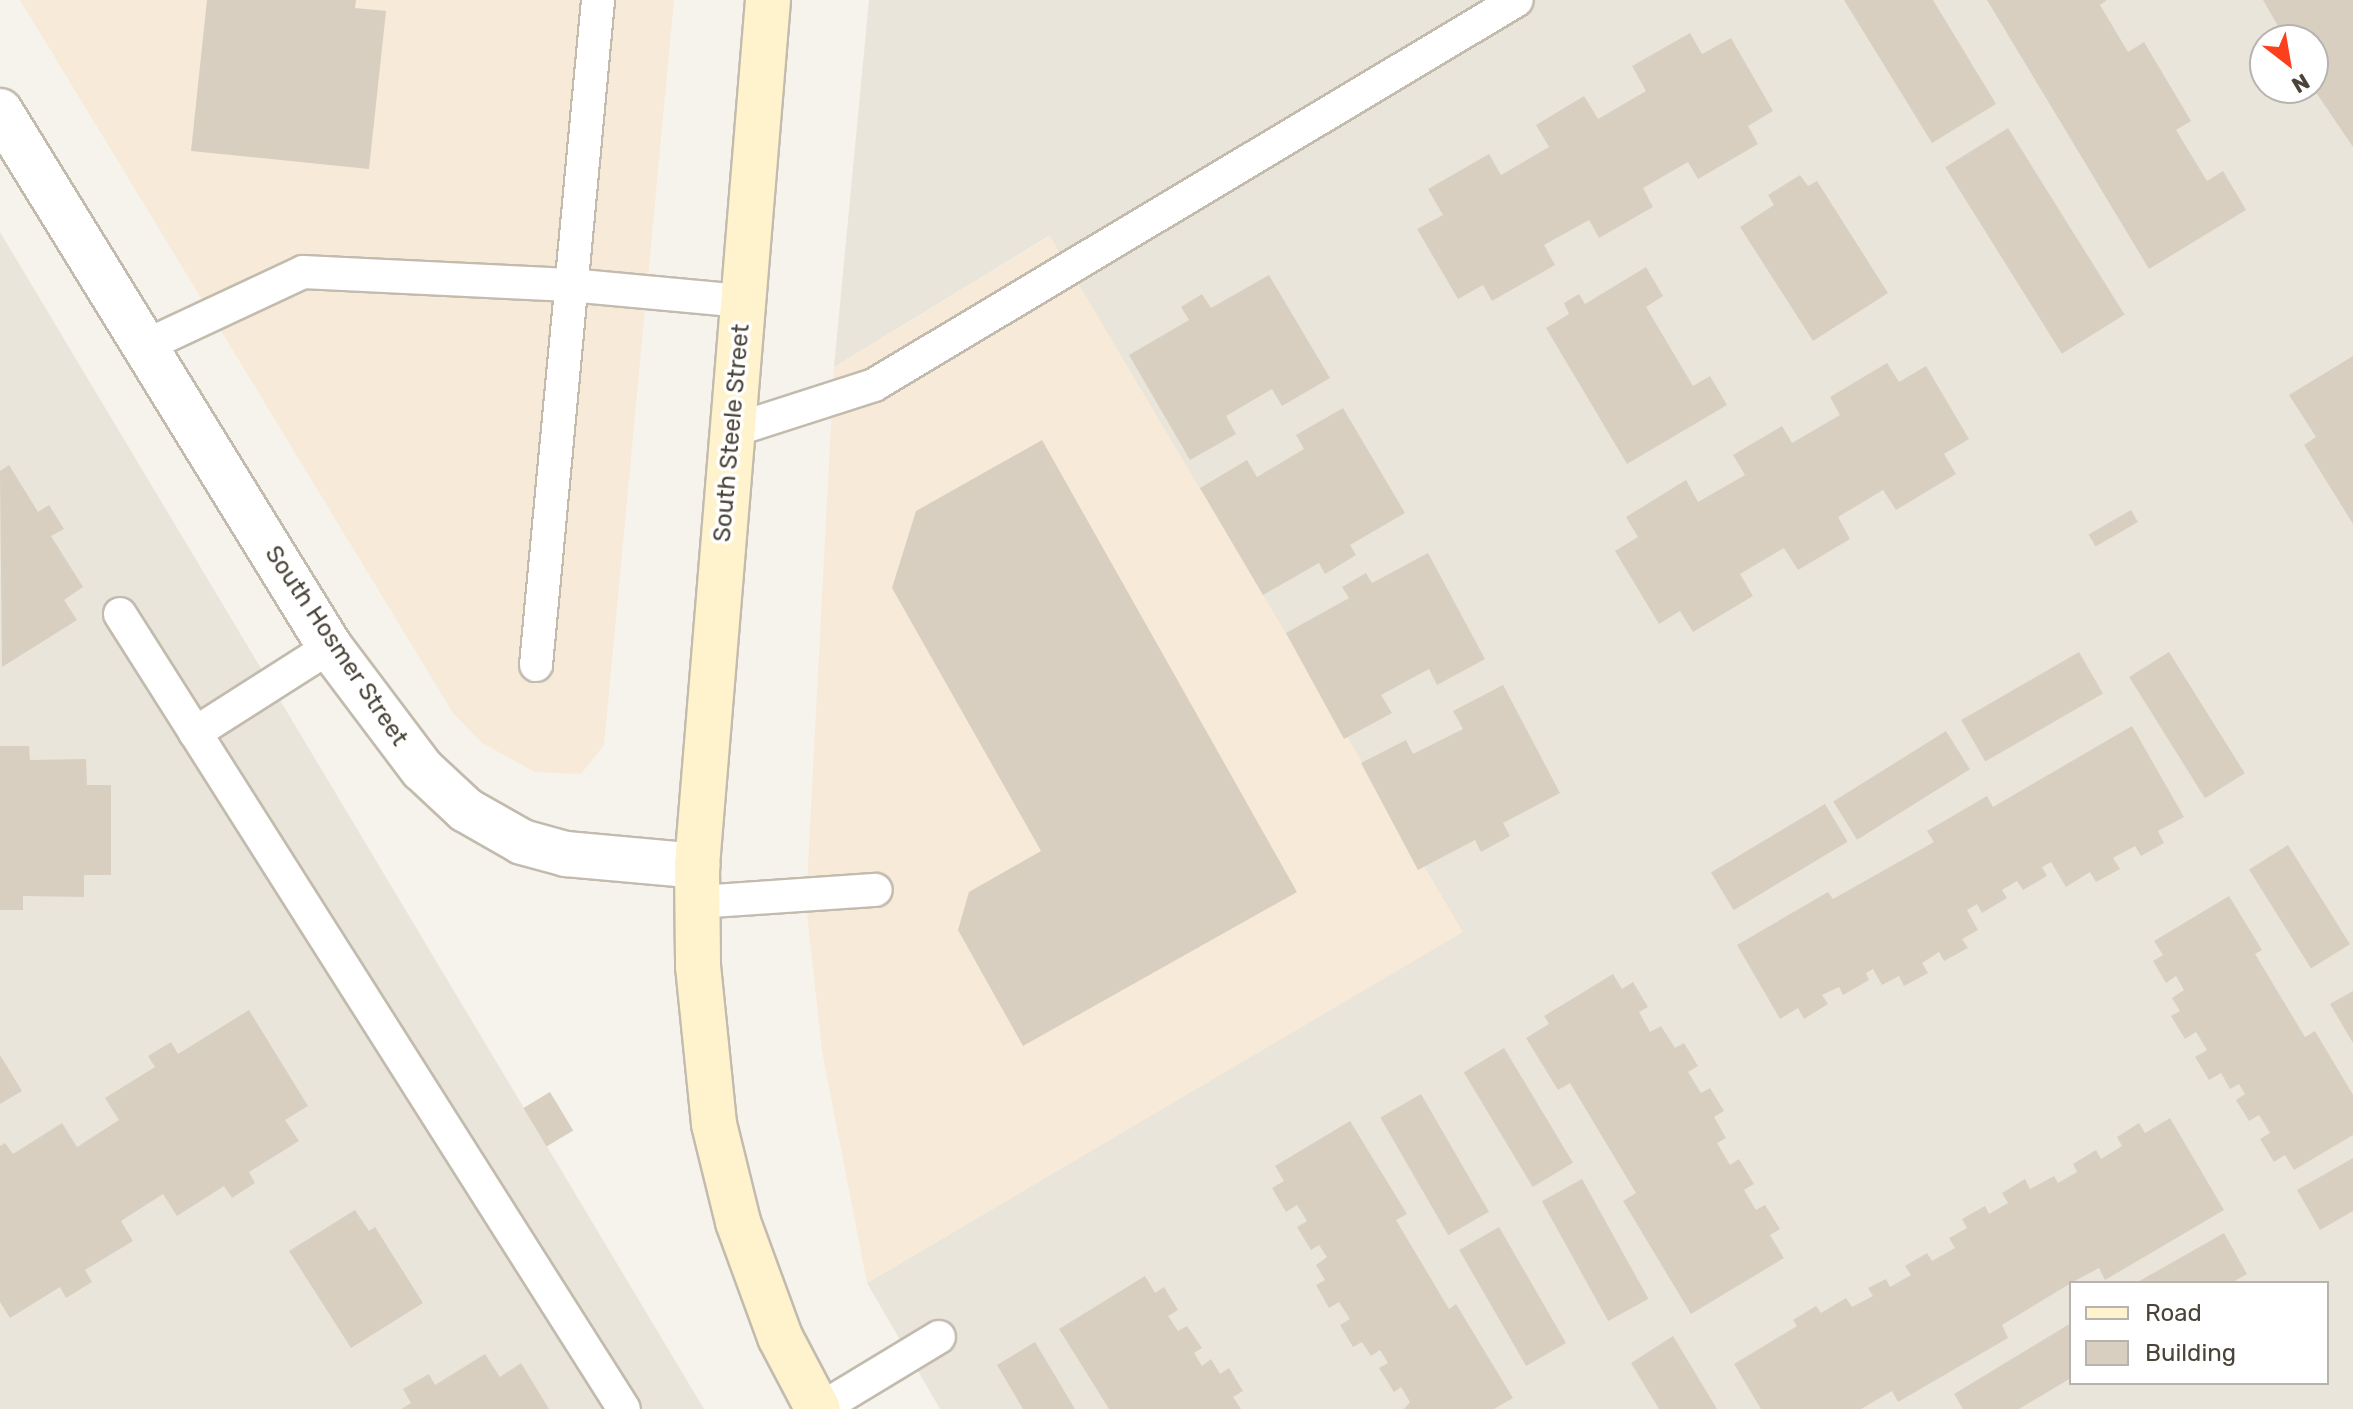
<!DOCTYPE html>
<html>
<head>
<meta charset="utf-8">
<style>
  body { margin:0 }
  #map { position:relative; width:2353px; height:1409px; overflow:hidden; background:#f6f3ec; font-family:Rubik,sans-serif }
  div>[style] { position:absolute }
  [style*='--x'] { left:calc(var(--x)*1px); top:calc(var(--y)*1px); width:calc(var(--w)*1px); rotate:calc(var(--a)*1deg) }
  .residential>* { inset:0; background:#eae5da }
  .commercial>* { inset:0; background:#f7ead8 }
  .building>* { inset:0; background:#d8cfc1; transform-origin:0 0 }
  .roads { filter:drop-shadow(2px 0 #c2bbae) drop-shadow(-2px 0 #c2bbae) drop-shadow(0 2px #c2bbae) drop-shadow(0 -2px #c2bbae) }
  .lane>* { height:32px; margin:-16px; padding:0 16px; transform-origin:16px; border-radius:16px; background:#fff }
  .street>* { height:44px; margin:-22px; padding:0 22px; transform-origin:22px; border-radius:22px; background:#fff }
  .secondary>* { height:44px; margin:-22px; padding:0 22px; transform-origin:22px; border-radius:22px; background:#fff3cd }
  span { translate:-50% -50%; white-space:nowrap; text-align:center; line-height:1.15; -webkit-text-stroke:7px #fff; paint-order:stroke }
  .street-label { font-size:24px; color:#4b4439 }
  .legend { position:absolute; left:2069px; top:1281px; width:260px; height:104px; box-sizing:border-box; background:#fff; border:2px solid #b7b4b0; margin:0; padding:10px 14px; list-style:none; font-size:24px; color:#4b4439 }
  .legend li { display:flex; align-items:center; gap:16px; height:40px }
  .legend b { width:40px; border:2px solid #b7b4b0 }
  .north { position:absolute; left:2249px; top:24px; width:80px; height:80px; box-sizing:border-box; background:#fff; border:2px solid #b7b4b0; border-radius:50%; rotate:149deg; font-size:22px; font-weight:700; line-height:32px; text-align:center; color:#4b4439 }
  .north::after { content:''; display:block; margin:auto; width:28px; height:36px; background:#fc3f1d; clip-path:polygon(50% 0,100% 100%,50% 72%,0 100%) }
</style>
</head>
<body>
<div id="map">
  <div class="residential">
    <div style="clip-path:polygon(evenodd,869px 0,2353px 0,2353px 1409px,940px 1409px,867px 1283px,1462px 932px,1049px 236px,834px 367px,869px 0,2265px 40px,2313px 40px,2313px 88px,2265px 88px,2265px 40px,869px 0,2071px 1283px,2327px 1283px,2327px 1383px,2071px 1383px,2071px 1283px)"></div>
    <div style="clip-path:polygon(0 232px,704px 1409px,0 1409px)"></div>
  </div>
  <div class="commercial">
    <div style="clip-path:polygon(20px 0,674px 0,604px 745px,581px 774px,535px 772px,482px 743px,453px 713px)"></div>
    <div style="clip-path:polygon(1050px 236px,1463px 932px,867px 1283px,822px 1051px,806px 904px,834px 367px)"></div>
  </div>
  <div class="building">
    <div style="clip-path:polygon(207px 0,356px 0,355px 8px,386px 11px,369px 169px,191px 151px)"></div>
    <div style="clip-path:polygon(1844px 0,1933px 0,1996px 104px,1932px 143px)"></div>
    <div style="clip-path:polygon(1987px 0,2107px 0,2100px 5px,2128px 52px,2144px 42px,2191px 121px,2176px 130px,2207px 181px,2223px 171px,2246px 210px,2149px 269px)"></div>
    <div style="clip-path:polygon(2263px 0,2353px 0,2353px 147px,2313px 88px,2313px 40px,2286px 40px)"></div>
    <div style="clip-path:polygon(1690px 33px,1702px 54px,1731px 38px,1773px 111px,1748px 126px,1758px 144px,1698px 179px,1688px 162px,1643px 188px,1653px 207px,1599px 238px,1589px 220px,1544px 245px,1555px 265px,1492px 301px,1483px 285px,1458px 299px,1417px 229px,1443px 215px,1428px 189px,1489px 154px,1501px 175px,1549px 147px,1536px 125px,1584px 96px,1598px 119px,1646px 91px,1632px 66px)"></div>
    <div style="left:2008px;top:128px;width:220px;height:74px;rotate:58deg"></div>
    <div style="clip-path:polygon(1800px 175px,1808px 186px,1817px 181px,1888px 293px,1813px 341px,1740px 227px,1774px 205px,1768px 195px)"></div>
    <div style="clip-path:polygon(1646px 267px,1663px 296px,1646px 307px,1693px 386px,1710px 376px,1727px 405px,1627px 464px,1546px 328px,1569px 314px,1564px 303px,1579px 294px,1585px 304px)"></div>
    <div style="clip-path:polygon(1269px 275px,1330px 378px,1282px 406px,1272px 389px,1226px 416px,1236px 434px,1190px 460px,1129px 355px,1189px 320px,1181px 307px,1202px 294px,1211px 308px)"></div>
    <div style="clip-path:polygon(2353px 356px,2353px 524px,2304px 445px,2316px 437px,2289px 395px)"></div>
    <div style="clip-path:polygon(1887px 363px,1899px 382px,1926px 366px,1969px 439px,1944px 454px,1956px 474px,1896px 510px,1883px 490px,1838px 517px,1850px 539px,1798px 570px,1784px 548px,1740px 574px,1753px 596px,1693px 632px,1680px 611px,1659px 624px,1615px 551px,1638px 537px,1626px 517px,1686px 480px,1698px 502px,1745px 475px,1733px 455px,1782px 426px,1792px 443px,1840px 415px,1830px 397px)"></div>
    <div style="clip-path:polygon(1343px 408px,1405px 513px,1350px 545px,1356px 555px,1325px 574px,1319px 563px,1263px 595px,1200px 488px,1247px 460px,1257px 477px,1304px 449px,1296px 435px)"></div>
    <div style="clip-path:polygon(1042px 440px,1297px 892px,1023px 1046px,958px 930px,969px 892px,1041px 851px,892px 588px,916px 511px)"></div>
    <div style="clip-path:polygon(9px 465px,38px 512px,49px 505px,64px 529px,51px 536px,83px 587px,64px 600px,77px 620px,2px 667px,0 471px)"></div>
    <div style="left:2131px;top:510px;width:14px;height:49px;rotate:60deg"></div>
    <div style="clip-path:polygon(1428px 553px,1485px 659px,1437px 685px,1429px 669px,1381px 695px,1392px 713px,1344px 739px,1286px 633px,1349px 598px,1342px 587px,1366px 573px,1372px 583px)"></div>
    <div style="left:2079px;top:652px;width:48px;height:136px;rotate:60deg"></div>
    <div style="left:2169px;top:652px;width:143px;height:47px;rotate:58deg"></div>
    <div style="clip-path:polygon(1503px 685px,1560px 793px,1503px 823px,1510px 836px,1481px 852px,1475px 840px,1418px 870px,1361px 763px,1406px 740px,1413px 754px,1463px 729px,1453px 711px)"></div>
    <div style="clip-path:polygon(2132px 726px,2184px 817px,2158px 831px,2164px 843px,2141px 856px,2135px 846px,2113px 858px,2120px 869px,2096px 882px,2090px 872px,2066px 887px,2051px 862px,2042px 867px,2047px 876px,2023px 890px,2017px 881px,2002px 890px,2007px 898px,1982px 913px,1977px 904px,1967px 910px,1978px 930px,1962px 939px,1968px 948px,1944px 961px,1939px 952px,1922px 963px,1928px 973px,1904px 986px,1899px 976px,1882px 985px,1873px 969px,1866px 973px,1869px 980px,1843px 995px,1839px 987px,1822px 995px,1828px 1004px,1804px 1019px,1798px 1008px,1780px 1019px,1737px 945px,1828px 892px,1833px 899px,1934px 842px,1927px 831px,1987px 796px,1993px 807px)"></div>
    <div style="left:1946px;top:731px;width:45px;height:133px;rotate:58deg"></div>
    <div style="clip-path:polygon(0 746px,29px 746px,30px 760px,86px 759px,87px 785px,111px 785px,111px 875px,84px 875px,84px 897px,23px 896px,23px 910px,0 910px)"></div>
    <div style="left:1825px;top:804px;width:44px;height:133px;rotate:59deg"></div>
    <div style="left:2288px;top:845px;width:117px;height:46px;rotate:58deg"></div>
    <div style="clip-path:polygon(2229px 896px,2262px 950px,2255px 954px,2305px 1037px,2315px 1031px,2353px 1095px,2353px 1135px,2294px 1170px,2285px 1155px,2274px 1162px,2260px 1139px,2270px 1133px,2259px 1115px,2249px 1121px,2236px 1100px,2245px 1094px,2239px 1084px,2230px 1089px,2221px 1073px,2209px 1080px,2195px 1057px,2207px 1050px,2196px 1032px,2185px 1039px,2171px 1016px,2180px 1011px,2172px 998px,2184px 990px,2176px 976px,2166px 983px,2153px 961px,2163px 955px,2154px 941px)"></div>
    <div style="clip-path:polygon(1613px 974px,1622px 989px,1633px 982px,1648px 1007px,1639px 1012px,1650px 1032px,1661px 1026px,1675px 1048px,1684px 1043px,1698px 1066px,1688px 1072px,1701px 1093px,1710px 1088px,1724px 1111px,1714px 1117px,1726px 1138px,1717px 1143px,1730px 1165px,1739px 1159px,1754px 1184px,1744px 1190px,1756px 1210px,1765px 1205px,1780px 1229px,1770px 1235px,1784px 1258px,1691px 1314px,1623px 1201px,1636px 1193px,1570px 1083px,1558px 1090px,1526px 1038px,1549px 1024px,1544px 1016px)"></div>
    <div style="clip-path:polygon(2353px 991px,2353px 1043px,2330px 1004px)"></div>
    <div style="clip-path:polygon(249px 1010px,308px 1106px,285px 1120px,299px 1141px,249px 1172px,255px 1183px,232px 1198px,224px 1186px,177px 1216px,163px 1194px,121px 1221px,133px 1241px,85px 1270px,92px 1282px,66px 1298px,60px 1287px,10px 1318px,0 1302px,0 1146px,5px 1143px,13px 1154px,62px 1123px,77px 1147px,119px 1120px,105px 1098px,155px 1067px,148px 1056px,171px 1042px,178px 1054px)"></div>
    <div style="left:1504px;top:1048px;width:134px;height:47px;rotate:59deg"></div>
    <div style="clip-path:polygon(0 1055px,22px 1091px,0 1104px)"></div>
    <div style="left:550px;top:1092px;width:45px;height:31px;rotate:59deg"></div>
    <div style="left:1421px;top:1094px;width:136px;height:47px;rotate:60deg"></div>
    <div style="clip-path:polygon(2170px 1118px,2224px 1210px,2105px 1280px,2099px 1268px,2071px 1283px,2002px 1325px,2008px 1338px,1898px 1402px,1892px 1391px,1861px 1409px,1761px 1409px,1734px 1364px,1797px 1326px,1793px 1320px,1816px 1306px,1821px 1313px,1846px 1298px,1852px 1307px,1873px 1296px,1868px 1288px,1886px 1279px,1890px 1287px,1911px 1275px,1905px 1266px,1927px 1253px,1932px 1261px,1955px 1248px,1949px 1238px,1967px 1228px,1962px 1219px,1985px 1206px,1989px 1214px,2008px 1203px,2002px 1193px,2025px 1179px,2030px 1189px,2054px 1176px,2058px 1183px,2077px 1172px,2073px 1164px,2096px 1150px,2101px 1159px,2122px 1146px,2117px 1137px,2139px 1123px,2145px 1133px)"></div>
    <div style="clip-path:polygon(1350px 1121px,1407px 1214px,1396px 1220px,1449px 1309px,1456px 1304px,1513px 1398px,1494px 1409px,1404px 1409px,1410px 1402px,1401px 1387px,1394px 1392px,1379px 1368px,1388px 1363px,1380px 1350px,1371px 1356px,1362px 1342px,1353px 1347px,1340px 1325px,1350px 1319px,1339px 1302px,1329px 1308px,1316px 1285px,1325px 1280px,1316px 1265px,1327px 1257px,1319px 1245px,1311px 1250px,1297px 1227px,1307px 1221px,1297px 1205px,1286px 1212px,1272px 1188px,1284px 1181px,1275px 1166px)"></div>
    <div style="clip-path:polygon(2353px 1158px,2353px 1211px,2320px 1230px,2297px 1190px)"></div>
    <div style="left:1582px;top:1179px;width:137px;height:46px;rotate:61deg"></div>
    <div style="clip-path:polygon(355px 1210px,369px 1231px,375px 1227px,423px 1303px,351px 1348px,289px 1251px)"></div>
    <div style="left:1499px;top:1227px;width:134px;height:46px;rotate:60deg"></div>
    <div style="clip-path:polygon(2224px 1233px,2247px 1274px,2231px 1283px,2136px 1283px)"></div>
    <div style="clip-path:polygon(1145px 1276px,1155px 1293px,1164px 1287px,1178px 1310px,1168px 1316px,1178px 1331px,1187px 1326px,1202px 1348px,1194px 1353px,1202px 1366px,1211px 1359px,1220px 1374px,1229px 1368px,1243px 1391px,1233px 1397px,1241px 1409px,1109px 1409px,1059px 1329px)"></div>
    <div style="clip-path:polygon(2071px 1323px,2071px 1378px,2019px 1409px,1963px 1409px,1954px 1394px)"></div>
    <div style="clip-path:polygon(1673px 1336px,1717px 1409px,1659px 1409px,1631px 1363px)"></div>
    <div style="clip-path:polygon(1035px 1342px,1075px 1409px,1023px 1409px,997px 1365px)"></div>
    <div style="clip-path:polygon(485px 1354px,500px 1377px,521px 1363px,549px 1409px,401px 1409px,411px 1403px,403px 1389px,429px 1374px,435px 1385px)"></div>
  </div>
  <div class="roads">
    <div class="lane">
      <div style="--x:145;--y:346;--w:174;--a:-25.1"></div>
      <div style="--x:303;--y:272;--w:267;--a:2.8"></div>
      <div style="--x:570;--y:285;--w:174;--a:5.3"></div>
      <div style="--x:731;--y:431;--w:150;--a:-17.8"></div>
      <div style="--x:874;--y:385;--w:749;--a:-30.91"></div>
      <div style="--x:120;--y:614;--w:941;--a:57.63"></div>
      <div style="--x:536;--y:665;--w:668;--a:-84.67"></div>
      <div style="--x:195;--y:733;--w:160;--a:-32.5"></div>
      <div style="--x:698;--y:902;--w:178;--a:-3.9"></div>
      <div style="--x:820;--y:1409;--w:139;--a:-31.2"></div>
    </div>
    <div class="street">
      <div style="--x:0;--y:111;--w:629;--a:58.38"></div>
      <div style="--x:330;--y:647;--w:153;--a:53"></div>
      <div style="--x:422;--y:769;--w:60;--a:43"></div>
      <div style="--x:466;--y:810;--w:64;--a:29.7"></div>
      <div style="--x:522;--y:842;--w:46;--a:15.3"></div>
      <div style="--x:566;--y:854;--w:132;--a:5.2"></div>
    </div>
    <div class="secondary">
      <div style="--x:768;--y:0;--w:869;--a:94.69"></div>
      <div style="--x:697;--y:866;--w:100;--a:89.4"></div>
      <div style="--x:698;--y:966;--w:159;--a:84.2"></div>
      <div style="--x:714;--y:1124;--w:101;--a:76.2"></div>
      <div style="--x:738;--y:1222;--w:122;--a:69.9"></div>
      <div style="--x:780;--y:1337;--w:81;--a:62.2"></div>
    </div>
  </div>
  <div class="street-label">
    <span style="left:732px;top:433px;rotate:-85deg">South Steele Street</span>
    <span style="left:336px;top:646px;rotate:56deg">South Hosmer Street</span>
  </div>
  <ul class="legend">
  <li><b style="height:10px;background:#fff3cd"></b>Road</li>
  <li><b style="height:22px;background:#d8cfc1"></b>Building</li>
  </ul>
  <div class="north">N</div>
</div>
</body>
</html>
